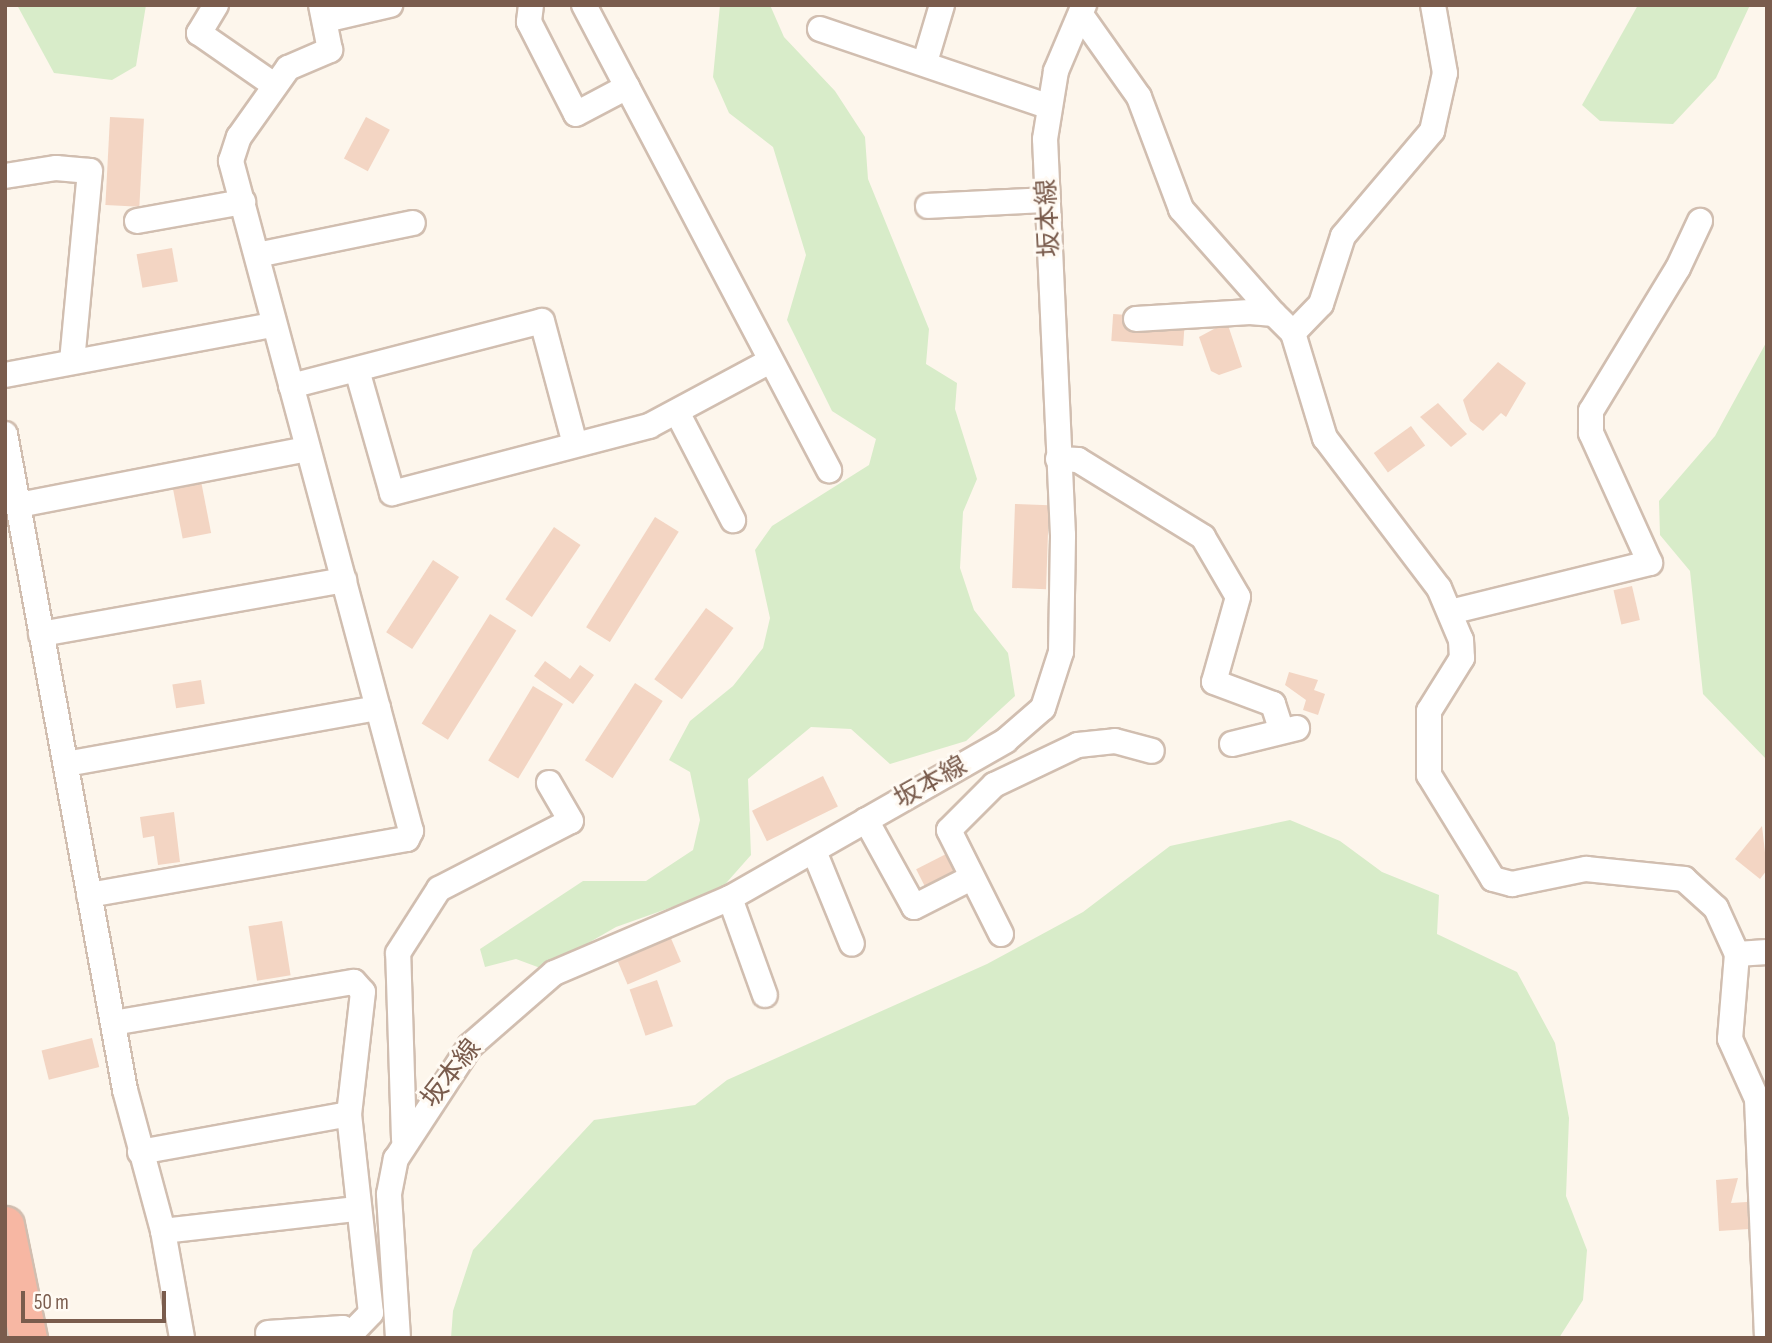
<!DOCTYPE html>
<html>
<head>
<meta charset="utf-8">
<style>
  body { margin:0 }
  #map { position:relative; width:1772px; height:1343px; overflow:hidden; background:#fdf6ec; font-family:"Sofia Sans Condensed","Noto Sans JP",sans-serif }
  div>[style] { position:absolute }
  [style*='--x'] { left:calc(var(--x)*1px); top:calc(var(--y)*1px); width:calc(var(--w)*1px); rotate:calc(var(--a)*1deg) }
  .green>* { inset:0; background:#d8ecc9 }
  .building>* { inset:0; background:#f3d5c3; transform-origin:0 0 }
  .roads { filter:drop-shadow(2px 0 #d1beb0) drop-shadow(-2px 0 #d1beb0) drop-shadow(0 2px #d1beb0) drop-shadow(0 -2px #d1beb0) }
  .minor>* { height:24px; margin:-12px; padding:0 12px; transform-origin:12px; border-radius:12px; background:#fff }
  .highway>* { height:37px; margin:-18.5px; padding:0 18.5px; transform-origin:18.5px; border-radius:18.5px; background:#f7b7a3 }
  span { translate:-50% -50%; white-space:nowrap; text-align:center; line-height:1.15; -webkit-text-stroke:6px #fffaf3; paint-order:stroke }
  .street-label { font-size:26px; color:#7a5c4d }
  .frame { position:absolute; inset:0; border:7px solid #7a5c4d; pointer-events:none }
  .scale { position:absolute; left:21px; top:1291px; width:145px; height:32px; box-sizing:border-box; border:4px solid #7a5c4d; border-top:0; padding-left:9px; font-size:21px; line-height:24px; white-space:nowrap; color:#7a5c4d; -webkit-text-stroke:5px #fffaf3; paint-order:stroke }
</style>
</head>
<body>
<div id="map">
  <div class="green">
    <div style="clip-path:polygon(17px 5px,146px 5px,136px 66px,112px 80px,54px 73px)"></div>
    <div style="clip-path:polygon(720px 5px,770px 5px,784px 37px,835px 91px,865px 137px,868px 179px,929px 329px,926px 364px,957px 383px,955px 409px,977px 479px,963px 512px,960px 568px,974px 610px,1008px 653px,1015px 696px,966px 741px,890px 764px,851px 729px,811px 727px,748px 779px,751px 855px,720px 890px,616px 927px,543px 969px,516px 959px,485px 967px,480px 949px,583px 881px,646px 881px,693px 850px,700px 820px,690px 772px,669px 760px,690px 721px,733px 686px,763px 648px,770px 618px,755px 550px,772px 526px,869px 465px,876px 439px,832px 411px,787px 320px,806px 255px,773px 147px,729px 113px,713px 77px)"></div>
    <div style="clip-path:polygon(1638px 5px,1750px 5px,1716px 78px,1673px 124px,1600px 121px,1582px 105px)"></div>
    <div style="clip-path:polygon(1767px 341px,1767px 760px,1703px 694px,1690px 571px,1660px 535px,1659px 501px,1715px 436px)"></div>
    <div style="clip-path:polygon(1290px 820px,1340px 841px,1382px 872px,1439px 895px,1437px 934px,1517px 972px,1555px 1043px,1569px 1118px,1566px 1196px,1587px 1250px,1583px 1300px,1559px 1338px,451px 1338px,453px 1311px,473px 1250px,594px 1120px,695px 1105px,727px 1080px,987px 964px,1083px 912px,1170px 846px)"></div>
  </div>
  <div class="building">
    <div style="left:110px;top:117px;width:34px;height:88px;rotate:3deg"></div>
    <div style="left:366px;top:117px;width:27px;height:47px;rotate:28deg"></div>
    <div style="left:172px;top:248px;width:34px;height:36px;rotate:80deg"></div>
    <div style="left:1185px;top:319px;width:27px;height:72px;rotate:94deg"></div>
    <div style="clip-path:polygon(1227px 322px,1242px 367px,1219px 375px,1211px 371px,1199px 337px)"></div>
    <div style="clip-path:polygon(1498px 362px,1526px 383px,1506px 417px,1501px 413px,1483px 431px,1470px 421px,1463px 400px)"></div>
    <div style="clip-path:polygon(1438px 403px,1467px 434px,1451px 447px,1420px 417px)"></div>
    <div style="left:1411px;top:426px;width:24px;height:46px;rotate:54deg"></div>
    <div style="left:201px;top:481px;width:53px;height:29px;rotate:79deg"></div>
    <div style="left:1015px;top:504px;width:34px;height:84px;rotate:2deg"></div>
    <div style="left:655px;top:517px;width:28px;height:130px;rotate:32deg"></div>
    <div style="left:554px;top:527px;width:32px;height:87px;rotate:34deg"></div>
    <div style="left:433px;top:560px;width:31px;height:86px;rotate:33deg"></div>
    <div style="left:1632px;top:586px;width:35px;height:19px;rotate:77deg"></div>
    <div style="left:706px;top:608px;width:34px;height:88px;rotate:36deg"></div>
    <div style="left:490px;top:614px;width:31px;height:129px;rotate:32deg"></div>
    <div style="clip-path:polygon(545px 661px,570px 679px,580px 665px,594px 675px,573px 704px,534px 676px)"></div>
    <div style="clip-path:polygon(1289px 672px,1318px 680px,1314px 690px,1325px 694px,1318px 715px,1303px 710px,1306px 700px,1285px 685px)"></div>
    <div style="left:201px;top:680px;width:24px;height:29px;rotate:81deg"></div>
    <div style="left:635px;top:683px;width:33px;height:92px;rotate:33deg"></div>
    <div style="left:533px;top:686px;width:35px;height:87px;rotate:31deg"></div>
    <div style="left:823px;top:776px;width:34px;height:79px;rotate:64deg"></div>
    <div style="clip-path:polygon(174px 812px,180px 862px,158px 865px,154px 836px,143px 838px,140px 817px)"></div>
    <div style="clip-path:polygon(1762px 826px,1767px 870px,1760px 879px,1735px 859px)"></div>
    <div style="left:950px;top:852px;width:25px;height:38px;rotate:63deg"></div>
    <div style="left:282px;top:921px;width:55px;height:34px;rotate:81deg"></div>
    <div style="left:670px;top:936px;width:28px;height:58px;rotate:67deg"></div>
    <div style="left:657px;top:980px;width:49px;height:29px;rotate:71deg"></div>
    <div style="left:92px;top:1038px;width:30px;height:52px;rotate:76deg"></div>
    <div style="clip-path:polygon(1738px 1178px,1731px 1203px,1747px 1202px,1749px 1229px,1719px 1231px,1716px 1180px)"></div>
  </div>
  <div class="roads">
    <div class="minor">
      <div style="--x:216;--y:5;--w:33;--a:121"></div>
      <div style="--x:199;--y:33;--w:91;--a:34.7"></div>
      <div style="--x:531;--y:5;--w:17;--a:97"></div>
      <div style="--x:529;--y:22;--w:103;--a:62.9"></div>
      <div style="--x:576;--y:114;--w:58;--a:-27.9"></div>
      <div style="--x:584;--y:5;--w:526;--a:62.22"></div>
      <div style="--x:1081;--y:15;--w:100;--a:54.7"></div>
      <div style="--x:1139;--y:97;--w:120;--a:69.4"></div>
      <div style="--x:1181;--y:209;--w:140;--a:48.5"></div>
      <div style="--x:325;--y:20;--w:67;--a:-13"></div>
      <div style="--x:820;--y:29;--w:241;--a:18.7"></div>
      <div style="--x:925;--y:62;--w:59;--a:-73.4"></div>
      <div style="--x:5;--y:176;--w:52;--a:-8.9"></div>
      <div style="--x:56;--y:168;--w:34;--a:5"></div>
      <div style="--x:90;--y:171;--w:190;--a:95.4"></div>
      <div style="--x:928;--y:206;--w:119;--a:-2.9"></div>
      <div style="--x:137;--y:221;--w:108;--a:-10.2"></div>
      <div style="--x:257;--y:255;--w:159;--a:-11.6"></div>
      <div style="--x:1136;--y:319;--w:114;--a:-3.5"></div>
      <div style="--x:1250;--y:312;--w:24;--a:5"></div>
      <div style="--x:1274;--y:314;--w:27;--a:45"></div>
      <div style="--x:1293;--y:333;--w:110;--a:73.1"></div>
      <div style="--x:1325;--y:438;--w:188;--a:52.8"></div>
      <div style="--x:1439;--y:588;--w:56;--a:67.1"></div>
      <div style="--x:1461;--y:640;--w:18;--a:87"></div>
      <div style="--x:1462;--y:658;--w:62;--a:121.9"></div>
      <div style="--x:1429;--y:711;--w:64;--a:90"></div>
      <div style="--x:1429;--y:775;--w:122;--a:58.4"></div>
      <div style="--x:1493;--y:879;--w:20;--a:15"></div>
      <div style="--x:1512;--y:884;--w:76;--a:-11.5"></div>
      <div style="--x:1586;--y:869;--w:99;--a:5.8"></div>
      <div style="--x:1684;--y:879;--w:43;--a:42.2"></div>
      <div style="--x:1716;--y:908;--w:51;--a:65.5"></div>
      <div style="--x:1737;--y:954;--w:85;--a:94.7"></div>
      <div style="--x:1730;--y:1039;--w:66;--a:65.8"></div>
      <div style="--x:1757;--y:1099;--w:235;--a:87.6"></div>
      <div style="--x:1293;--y:333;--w:40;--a:-46"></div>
      <div style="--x:1321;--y:304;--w:71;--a:-72.1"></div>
      <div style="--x:1343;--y:236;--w:138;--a:-49.7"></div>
      <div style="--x:1432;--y:131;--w:59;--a:-77.4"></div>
      <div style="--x:1445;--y:73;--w:69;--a:-100"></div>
      <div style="--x:357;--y:370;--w:128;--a:74.1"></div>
      <div style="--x:392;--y:493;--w:266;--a:-14.6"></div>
      <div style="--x:649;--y:426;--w:137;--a:-28.2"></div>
      <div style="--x:5;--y:375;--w:273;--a:-10.6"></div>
      <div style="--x:291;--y:386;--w:259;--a:-14.5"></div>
      <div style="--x:542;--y:321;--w:127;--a:75"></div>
      <div style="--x:677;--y:412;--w:122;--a:62.6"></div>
      <div style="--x:5;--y:434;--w:667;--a:79.63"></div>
      <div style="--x:125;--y:1090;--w:146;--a:74.9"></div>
      <div style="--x:163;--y:1231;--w:109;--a:79.9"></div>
      <div style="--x:1058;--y:459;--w:20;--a:3"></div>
      <div style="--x:1078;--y:460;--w:147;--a:31.6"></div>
      <div style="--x:1203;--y:537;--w:69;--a:59.7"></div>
      <div style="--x:1238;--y:597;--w:88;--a:105.8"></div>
      <div style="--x:1214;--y:682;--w:63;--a:20.4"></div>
      <div style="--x:1273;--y:704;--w:28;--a:72"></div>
      <div style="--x:19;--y:505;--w:294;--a:-11"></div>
      <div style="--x:1450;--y:612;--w:206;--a:-13.8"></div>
      <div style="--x:1650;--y:563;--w:143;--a:-114.4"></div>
      <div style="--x:1591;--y:433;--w:22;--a:-90"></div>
      <div style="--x:1591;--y:411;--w:167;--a:-58.7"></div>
      <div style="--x:1678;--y:268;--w:52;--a:-64.9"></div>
      <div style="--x:41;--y:634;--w:308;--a:-10.1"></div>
      <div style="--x:1232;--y:744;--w:67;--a:-13.8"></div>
      <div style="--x:66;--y:764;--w:317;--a:-10.2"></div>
      <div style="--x:866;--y:820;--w:99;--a:61.1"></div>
      <div style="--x:914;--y:907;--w:64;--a:-27"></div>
      <div style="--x:814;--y:851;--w:100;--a:67.8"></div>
      <div style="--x:89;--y:895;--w:323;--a:-10"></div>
      <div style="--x:407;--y:839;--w:9;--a:-63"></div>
      <div style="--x:411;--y:831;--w:694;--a:-105.04"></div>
      <div style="--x:231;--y:161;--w:25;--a:-72"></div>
      <div style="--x:239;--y:137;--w:85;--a:-54.6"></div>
      <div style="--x:288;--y:68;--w:46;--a:-23.2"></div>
      <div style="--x:330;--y:50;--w:46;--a:-101.3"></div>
      <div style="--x:730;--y:898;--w:103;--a:70.2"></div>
      <div style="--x:1001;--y:934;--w:116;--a:-116.6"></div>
      <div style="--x:949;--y:830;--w:64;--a:-45"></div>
      <div style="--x:994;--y:785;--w:93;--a:-25.5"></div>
      <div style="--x:1078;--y:745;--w:37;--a:-6"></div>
      <div style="--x:1115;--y:741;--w:38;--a:15"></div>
      <div style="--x:1737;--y:954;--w:30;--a:-4"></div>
      <div style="--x:113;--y:1023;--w:244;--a:-9.7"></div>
      <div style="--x:354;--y:982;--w:13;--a:48"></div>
      <div style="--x:363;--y:992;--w:123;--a:96.5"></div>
      <div style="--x:349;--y:1114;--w:200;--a:83.7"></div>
      <div style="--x:371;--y:1313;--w:35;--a:134"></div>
      <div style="--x:404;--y:1139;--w:186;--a:-91.8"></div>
      <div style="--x:398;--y:953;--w:76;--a:-57.4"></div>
      <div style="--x:439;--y:889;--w:148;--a:-27.3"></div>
      <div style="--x:571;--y:821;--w:44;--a:-120.1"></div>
      <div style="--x:140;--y:1152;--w:212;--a:-10.3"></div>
      <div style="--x:163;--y:1231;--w:195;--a:-6.5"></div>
      <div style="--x:268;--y:1333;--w:75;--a:-3.8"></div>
      <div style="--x:343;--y:1328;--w:10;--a:45"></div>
      <div style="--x:398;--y:1338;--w:144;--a:-93.6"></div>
      <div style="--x:389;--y:1194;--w:36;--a:-79"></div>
      <div style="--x:396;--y:1159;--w:135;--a:-56.8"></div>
      <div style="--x:470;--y:1046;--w:111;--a:-41"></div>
      <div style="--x:554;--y:973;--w:191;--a:-23.1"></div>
      <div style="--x:730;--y:898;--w:317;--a:-29.7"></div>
      <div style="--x:1005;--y:741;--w:50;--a:-41"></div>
      <div style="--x:1043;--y:708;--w:59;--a:-72.2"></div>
      <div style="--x:1061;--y:652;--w:117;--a:-89"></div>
      <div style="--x:1063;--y:535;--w:396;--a:-92.6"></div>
      <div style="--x:1045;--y:139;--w:69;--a:-80.8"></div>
      <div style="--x:1056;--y:71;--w:72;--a:-67"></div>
    </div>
    <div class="highway">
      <div style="--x:5;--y:1225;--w:115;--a:78.5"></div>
    </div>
  </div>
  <div class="street-label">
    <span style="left:1049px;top:218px;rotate:-93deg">坂本線</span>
    <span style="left:931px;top:783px;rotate:-29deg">坂本線</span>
    <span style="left:452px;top:1074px;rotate:-52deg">坂本線</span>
  </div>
  <div class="frame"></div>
  <div class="scale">50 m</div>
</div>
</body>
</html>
